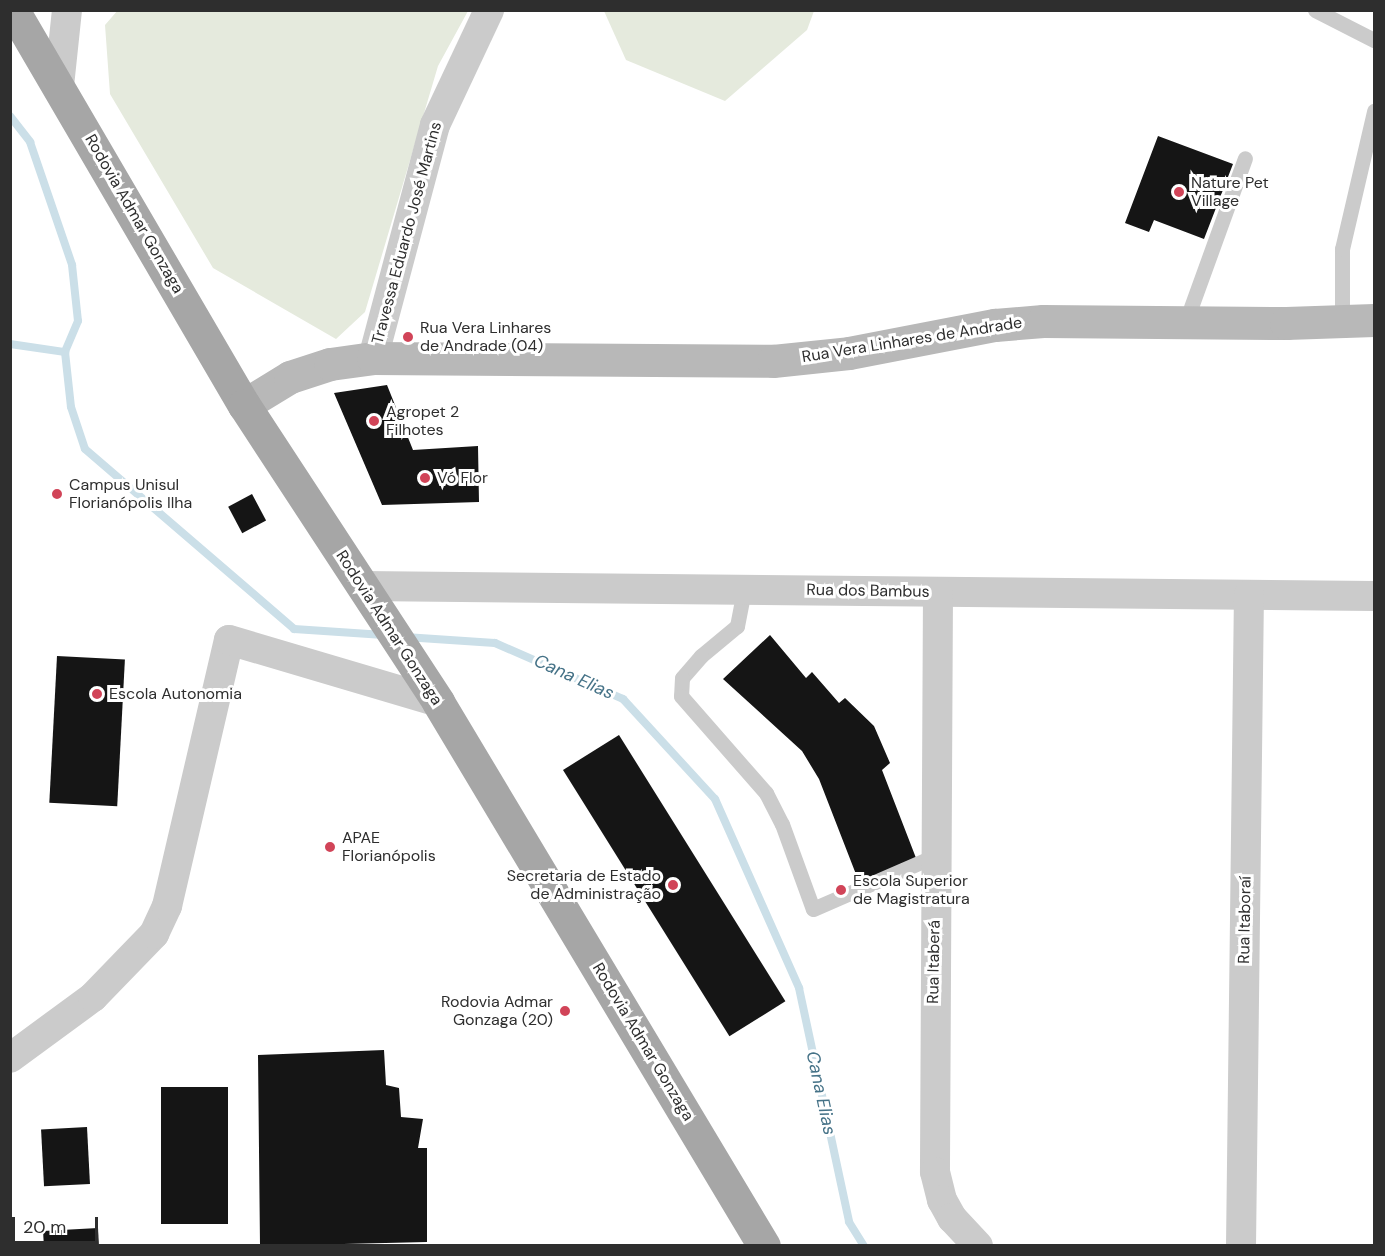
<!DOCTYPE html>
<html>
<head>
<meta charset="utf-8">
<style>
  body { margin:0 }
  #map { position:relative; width:1385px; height:1256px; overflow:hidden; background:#fff; font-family:"DM Sans",sans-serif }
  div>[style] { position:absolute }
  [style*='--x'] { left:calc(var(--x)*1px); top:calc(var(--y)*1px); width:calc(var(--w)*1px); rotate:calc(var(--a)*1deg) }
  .green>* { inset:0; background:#e5eadd }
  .stream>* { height:8px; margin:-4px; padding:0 4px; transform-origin:4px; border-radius:4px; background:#cbdfe8 }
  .building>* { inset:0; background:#151515; transform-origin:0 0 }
  .service>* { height:15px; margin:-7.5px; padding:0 7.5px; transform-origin:7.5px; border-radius:7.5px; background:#cbcbcb }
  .minor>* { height:30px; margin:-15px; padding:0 15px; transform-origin:15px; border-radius:15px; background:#cbcbcb }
  .secondary>* { height:33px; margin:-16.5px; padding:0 16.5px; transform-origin:16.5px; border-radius:16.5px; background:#b8b8b8 }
  .primary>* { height:33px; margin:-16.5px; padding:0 16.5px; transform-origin:16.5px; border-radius:16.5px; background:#a6a6a6 }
  .dots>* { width:16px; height:16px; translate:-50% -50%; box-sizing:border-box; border:3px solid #fff; border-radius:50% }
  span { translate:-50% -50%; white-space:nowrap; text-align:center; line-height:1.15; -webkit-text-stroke:6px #fff; paint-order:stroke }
  .poi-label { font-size:16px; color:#2e2e2e }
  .left { translate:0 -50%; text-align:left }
  .right { translate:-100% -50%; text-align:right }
  .street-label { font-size:16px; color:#2e2e2e }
  .water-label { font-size:18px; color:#457287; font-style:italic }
  .frame { position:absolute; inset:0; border:12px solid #2e2e2e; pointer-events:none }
  .scale { position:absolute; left:12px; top:1217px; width:86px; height:27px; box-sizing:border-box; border:3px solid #2e2e2e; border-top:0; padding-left:8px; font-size:18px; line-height:21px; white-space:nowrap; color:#2e2e2e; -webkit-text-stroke:4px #fff; paint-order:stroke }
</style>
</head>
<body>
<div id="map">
  <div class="green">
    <div style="clip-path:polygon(118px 10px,468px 11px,438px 66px,365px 312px,336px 339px,213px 268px,110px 94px,105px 25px)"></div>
    <div style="clip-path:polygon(604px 11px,814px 11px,807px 30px,725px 101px,626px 60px)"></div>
  </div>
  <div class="stream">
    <div style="--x:10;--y:116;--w:33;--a:52"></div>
    <div style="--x:30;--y:142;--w:130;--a:71.1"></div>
    <div style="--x:72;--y:265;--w:56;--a:83.9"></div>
    <div style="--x:78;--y:321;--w:34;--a:113"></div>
    <div style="--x:65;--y:352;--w:55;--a:83.8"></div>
    <div style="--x:71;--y:407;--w:44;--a:71.6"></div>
    <div style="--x:85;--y:449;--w:276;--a:40.7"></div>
    <div style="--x:294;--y:629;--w:90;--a:3.8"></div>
    <div style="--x:10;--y:344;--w:56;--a:8.3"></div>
    <div style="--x:405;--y:637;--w:90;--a:3.8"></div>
    <div style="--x:495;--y:643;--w:140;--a:23.6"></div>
    <div style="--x:623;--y:699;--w:136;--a:47.4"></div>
    <div style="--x:715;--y:799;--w:207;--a:66"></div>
    <div style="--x:799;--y:988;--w:239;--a:77.9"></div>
    <div style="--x:849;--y:1222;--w:28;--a:58"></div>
  </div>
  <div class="building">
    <div style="clip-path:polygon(1158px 136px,1233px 164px,1204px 239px,1154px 220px,1149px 232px,1125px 223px)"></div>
    <div style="clip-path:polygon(387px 385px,413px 450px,478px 446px,479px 502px,382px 505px,334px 393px)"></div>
    <div style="left:252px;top:494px;width:30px;height:27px;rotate:62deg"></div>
    <div style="clip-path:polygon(770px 635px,806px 678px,812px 672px,839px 703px,845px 698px,874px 726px,890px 763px,882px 770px,916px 858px,859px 882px,819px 779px,802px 751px,723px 679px)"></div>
    <div style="left:57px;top:656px;width:68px;height:147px;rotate:3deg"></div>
    <div style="left:619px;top:735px;width:314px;height:66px;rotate:58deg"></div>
    <div style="clip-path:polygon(384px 1050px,386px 1085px,399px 1088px,401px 1117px,423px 1119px,418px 1148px,427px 1148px,427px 1242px,260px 1246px,258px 1055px)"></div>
    <div style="left:161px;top:1087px;width:67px;height:137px"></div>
    <div style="left:87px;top:1127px;width:57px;height:46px;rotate:87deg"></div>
    <div style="left:98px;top:1228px;width:18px;height:55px;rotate:87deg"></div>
  </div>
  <div class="service">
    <div style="--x:1315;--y:10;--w:66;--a:27"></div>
    <div style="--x:1186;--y:321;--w:173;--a:-70.1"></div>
    <div style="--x:1342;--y:323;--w:74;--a:-90"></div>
    <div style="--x:1342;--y:249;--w:142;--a:-76.9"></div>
    <div style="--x:744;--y:590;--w:37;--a:101"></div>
    <div style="--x:737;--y:626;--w:47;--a:140.2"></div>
    <div style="--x:701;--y:656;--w:29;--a:131"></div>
    <div style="--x:682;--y:678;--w:18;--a:93"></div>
    <div style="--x:681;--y:696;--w:129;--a:48.8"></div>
    <div style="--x:766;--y:793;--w:35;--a:63"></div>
    <div style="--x:782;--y:824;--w:90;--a:70"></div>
    <div style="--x:813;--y:909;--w:133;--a:-23.5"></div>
  </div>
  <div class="minor">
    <div style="--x:59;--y:86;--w:76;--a:-84"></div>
    <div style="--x:373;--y:358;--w:241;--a:-75.1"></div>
    <div style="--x:435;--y:125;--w:127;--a:-64.8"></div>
    <div style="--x:362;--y:586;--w:1012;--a:0.57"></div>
    <div style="--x:938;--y:592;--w:580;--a:90.3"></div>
    <div style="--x:935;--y:1172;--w:29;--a:76"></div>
    <div style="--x:942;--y:1200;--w:21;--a:61"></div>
    <div style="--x:952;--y:1218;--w:38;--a:47"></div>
    <div style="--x:10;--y:1058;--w:103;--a:-36.3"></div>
    <div style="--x:93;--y:997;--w:88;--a:-45.9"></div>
    <div style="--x:154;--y:934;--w:31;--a:-65"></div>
    <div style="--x:167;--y:906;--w:273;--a:-76.9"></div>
    <div style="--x:229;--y:640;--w:218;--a:16.5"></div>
    <div style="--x:1241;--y:1246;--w:651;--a:-89.3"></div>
  </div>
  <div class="secondary">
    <div style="--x:244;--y:405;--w:54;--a:-31.3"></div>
    <div style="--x:290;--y:377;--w:42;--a:-18"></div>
    <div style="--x:330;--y:364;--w:43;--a:-7.9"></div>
    <div style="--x:373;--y:358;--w:400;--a:0.4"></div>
    <div style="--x:773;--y:361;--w:76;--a:-6"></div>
    <div style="--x:849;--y:353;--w:149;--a:-10.9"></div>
    <div style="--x:995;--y:325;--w:48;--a:-4.8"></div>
    <div style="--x:1043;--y:321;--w:243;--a:0.5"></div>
    <div style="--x:1286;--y:323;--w:88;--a:-2"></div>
  </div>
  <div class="primary">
    <div style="--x:13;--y:10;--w:458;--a:59.7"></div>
    <div style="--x:244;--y:405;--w:355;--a:56.8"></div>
    <div style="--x:438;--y:702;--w:634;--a:59.07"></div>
  </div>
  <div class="dots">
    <div style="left:1179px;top:192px;background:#d14458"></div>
    <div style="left:408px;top:337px;background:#d14458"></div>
    <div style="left:374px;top:421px;background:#d14458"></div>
    <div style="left:425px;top:478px;background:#d14458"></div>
    <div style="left:57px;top:494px;background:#d14458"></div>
    <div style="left:97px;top:694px;background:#d14458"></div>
    <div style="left:330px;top:847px;background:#d14458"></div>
    <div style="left:673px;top:885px;background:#d14458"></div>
    <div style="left:841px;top:890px;background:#d14458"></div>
    <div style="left:565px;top:1011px;background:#d14458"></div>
  </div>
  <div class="poi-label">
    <span class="left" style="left:1191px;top:192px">Nature Pet<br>Village</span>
    <span class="left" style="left:420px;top:337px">Rua Vera Linhares<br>de Andrade (04)</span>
    <span class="left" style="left:386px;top:421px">Agropet 2<br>Filhotes</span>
    <span class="left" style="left:437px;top:478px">Vó Flor</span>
    <span class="left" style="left:69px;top:494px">Campus Unisul<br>Florianópolis Ilha</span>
    <span class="left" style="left:109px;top:694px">Escola Autonomia</span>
    <span class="left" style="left:342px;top:847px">APAE<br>Florianópolis</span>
    <span class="right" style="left:661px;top:885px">Secretaria de Estado<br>de Administração</span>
    <span class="left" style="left:853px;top:890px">Escola Superior<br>de Magistratura</span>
    <span class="right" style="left:553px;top:1011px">Rodovia Admar<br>Gonzaga (20)</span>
  </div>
  <div class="street-label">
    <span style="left:134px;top:214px;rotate:60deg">Rodovia Admar Gonzaga</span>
    <span style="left:407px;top:233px;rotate:-75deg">Travessa Eduardo José Martins</span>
    <span style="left:912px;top:340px;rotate:-9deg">Rua Vera Linhares de Andrade</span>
    <span style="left:868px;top:591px;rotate:1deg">Rua dos Bambus</span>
    <span style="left:389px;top:628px;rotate:57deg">Rodovia Admar Gonzaga</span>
    <span style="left:1245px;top:920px;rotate:-89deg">Rua Itaboraí</span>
    <span style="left:934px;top:962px;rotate:-89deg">Rua Itaberá</span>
    <span style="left:643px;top:1042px;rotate:59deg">Rodovia Admar Gonzaga</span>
  </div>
  <div class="water-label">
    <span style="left:574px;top:677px;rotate:24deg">Cana Elias</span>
    <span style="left:821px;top:1093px;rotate:78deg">Cana Elias</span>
  </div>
  <div class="frame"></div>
  <div class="scale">20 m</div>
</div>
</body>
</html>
